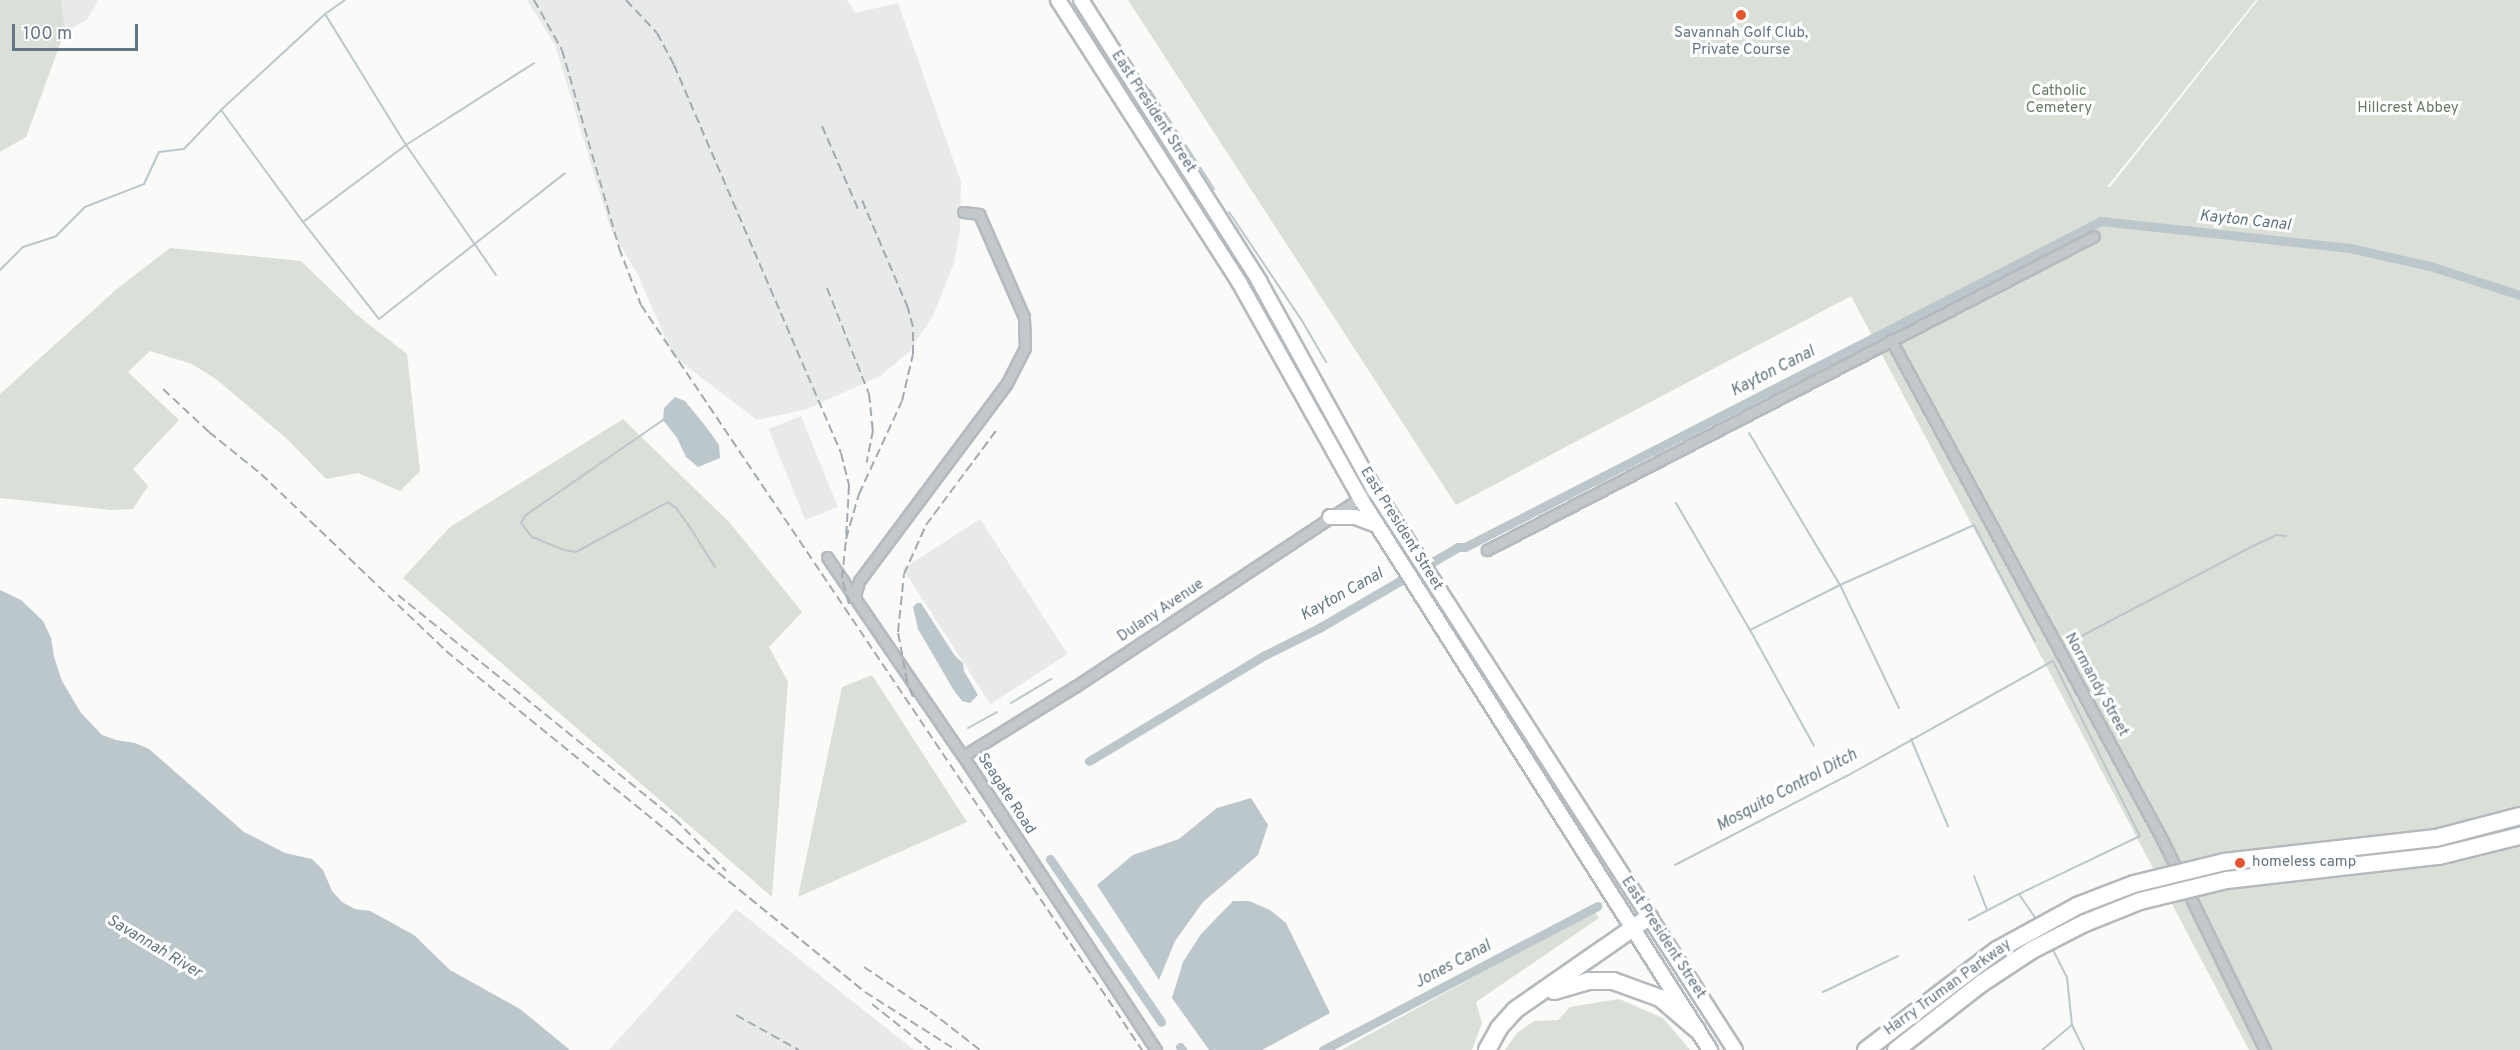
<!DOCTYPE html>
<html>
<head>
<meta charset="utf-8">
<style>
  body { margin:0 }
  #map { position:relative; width:2520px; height:1050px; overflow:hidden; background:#fafaf8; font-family:Overpass,sans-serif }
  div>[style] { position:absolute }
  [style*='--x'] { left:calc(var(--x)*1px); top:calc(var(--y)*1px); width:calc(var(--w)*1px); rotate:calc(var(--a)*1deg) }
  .built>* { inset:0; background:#e8e9e9; transform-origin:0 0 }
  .green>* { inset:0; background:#dadfd7 }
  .water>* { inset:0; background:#bbc7cb }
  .stream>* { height:2px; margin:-1px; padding:0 1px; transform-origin:1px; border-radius:1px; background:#bbc7cb }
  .canal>* { height:9px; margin:-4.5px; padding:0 4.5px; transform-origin:4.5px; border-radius:4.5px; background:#bbc7cb }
  .roads { filter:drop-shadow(2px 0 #b5babe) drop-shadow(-2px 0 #b5babe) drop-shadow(0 2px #b5babe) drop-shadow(0 -2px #b5babe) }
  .street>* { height:9px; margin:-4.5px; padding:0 4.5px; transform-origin:4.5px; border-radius:4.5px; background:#c3c8cc }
  .primary>* { height:14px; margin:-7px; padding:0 7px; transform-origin:7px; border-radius:7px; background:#fff }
  .highway>* { height:16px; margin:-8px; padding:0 8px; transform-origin:8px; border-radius:8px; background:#fff }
  .rail>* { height:2px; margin-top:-1px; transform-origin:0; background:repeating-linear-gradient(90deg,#a2aab0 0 9px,transparent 0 13.5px) }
  .bridges { filter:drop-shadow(2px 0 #b4b9bd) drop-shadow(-2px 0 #b4b9bd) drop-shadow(0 2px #b4b9bd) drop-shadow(0 -2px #b4b9bd) }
  .highway-bridge>* { height:16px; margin:-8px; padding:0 8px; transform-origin:8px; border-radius:8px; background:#fff }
  .dots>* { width:16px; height:16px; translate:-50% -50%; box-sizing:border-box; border:3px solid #fff; border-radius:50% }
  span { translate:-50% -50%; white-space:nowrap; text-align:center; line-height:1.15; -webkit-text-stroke:6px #fff; paint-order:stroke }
  .poi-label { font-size:15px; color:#657683 }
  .left { translate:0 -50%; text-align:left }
  .park-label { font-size:15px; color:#687a64 }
  .street-label { font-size:15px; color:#657683 }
  .water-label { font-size:16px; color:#60757c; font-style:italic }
  .scale { position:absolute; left:12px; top:24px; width:126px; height:27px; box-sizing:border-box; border:3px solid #657683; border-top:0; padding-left:8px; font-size:18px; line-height:21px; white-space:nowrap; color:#657683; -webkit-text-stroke:4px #fff; paint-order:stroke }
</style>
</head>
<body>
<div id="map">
  <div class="built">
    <div style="clip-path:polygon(0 0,98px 0,87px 20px,0 65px)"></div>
    <div style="clip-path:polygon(527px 0,847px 0,855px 13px,898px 3px,961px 182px,960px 231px,954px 263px,933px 316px,909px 352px,880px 376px,807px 409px,757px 420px,673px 356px,638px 275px,611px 230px,555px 45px)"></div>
    <div style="left:801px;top:416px;width:98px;height:35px;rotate:68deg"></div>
    <div style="left:980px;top:519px;width:161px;height:92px;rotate:57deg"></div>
    <div style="clip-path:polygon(736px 909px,914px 1050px,609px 1050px)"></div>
  </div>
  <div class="green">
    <div style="clip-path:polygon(0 0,61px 0,65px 31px,26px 137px,0 152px)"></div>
    <div style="clip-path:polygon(1128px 0,2256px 0,2107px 187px,2110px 187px,2258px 0,2520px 0,2520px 1050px,2249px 1050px,1851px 296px,1456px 505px)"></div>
    <div style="clip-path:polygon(170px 248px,301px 261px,357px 315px,407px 354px,420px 471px,400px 491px,358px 473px,326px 479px,287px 439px,216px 379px,192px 364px,150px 351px,128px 372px,179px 420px,133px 469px,148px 486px,133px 509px,111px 510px,0 498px,0 394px,118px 288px)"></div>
    <div style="clip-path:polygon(623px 419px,730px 523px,802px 612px,769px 647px,788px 682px,772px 897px,403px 578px,450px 527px)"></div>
    <div style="clip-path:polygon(872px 675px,967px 822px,798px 897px,842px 687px)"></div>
    <div style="clip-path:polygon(1594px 911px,1599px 918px,1476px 1002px,1482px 1023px,1472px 1050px,1341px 1050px)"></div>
    <div style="clip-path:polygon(1619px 999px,1663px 1018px,1690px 1050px,1505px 1050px,1517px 1033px,1534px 1021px,1558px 1020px,1570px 1007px)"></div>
  </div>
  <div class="water">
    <div style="clip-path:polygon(675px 397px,685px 401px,707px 428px,719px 445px,720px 458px,698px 467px,686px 457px,677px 438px,663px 420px,664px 408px)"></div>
    <div style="clip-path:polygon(0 590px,21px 600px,43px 621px,51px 638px,54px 657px,62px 681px,81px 713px,102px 735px,116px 740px,135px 743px,149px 749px,244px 832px,285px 853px,312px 859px,323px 870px,332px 891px,342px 902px,355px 909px,370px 911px,414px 935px,450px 970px,520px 1009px,570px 1050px,0 1050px)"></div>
    <div style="clip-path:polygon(917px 603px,921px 603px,955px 656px,963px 663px,964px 671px,978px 695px,970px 703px,962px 701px,953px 689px,918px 629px,913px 607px)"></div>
    <div style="clip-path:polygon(1251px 798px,1268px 825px,1258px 855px,1203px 902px,1175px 941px,1159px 980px,1097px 885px,1133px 855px,1179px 839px,1217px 808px)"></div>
    <div style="clip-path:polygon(1233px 901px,1249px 901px,1270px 910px,1286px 923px,1330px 1013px,1262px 1050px,1209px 1050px,1172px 998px,1183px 962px,1201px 934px)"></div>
  </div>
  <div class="stream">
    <div style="--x:325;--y:14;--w:154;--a:58.3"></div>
    <div style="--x:406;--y:145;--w:158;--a:55.3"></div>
    <div style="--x:1150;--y:90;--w:118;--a:57.1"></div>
    <div style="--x:221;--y:110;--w:139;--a:53.8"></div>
    <div style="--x:303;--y:222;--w:123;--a:51.9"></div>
    <div style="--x:379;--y:319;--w:236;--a:-38.1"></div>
    <div style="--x:1229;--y:212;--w:129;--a:56.1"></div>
    <div style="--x:1301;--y:319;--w:50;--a:59.8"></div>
    <div style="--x:303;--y:222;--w:129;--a:-36.8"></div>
    <div style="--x:406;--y:145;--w:152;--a:-32.6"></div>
    <div style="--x:0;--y:270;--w:33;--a:-45"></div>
    <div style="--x:23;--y:247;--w:35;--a:-18"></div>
    <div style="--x:56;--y:236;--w:41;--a:-45"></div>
    <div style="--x:85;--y:207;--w:63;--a:-21.3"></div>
    <div style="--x:144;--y:184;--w:35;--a:-65"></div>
    <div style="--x:159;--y:152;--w:25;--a:-7"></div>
    <div style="--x:184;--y:149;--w:54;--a:-46.5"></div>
    <div style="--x:221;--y:110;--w:142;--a:-42.7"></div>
    <div style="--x:325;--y:14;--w:24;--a:-35"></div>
    <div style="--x:663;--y:420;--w:167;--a:145.3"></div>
    <div style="--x:526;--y:515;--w:9;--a:122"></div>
    <div style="--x:521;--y:523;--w:18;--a:52"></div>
    <div style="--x:532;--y:537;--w:35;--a:22"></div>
    <div style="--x:564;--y:550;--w:12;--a:9"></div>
    <div style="--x:576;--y:552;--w:105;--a:-28.5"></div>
    <div style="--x:668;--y:502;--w:10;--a:37"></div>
    <div style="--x:676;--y:508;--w:22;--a:54"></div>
    <div style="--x:689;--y:526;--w:49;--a:57.6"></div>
    <div style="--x:1749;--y:433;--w:177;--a:59.1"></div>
    <div style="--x:1840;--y:585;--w:101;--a:153.4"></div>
    <div style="--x:1750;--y:630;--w:132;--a:61.1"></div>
    <div style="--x:1676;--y:503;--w:147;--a:59.8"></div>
    <div style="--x:2070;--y:642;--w:207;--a:-27.7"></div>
    <div style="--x:2253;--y:546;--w:26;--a:-25"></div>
    <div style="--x:2277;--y:535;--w:9;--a:6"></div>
    <div style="--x:1011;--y:703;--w:47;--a:-31"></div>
    <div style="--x:1899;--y:708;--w:136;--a:-115.6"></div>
    <div style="--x:1840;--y:585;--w:147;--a:-24.1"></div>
    <div style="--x:1974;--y:525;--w:131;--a:62.3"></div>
    <div style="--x:968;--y:728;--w:33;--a:-29"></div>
    <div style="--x:1911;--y:739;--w:95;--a:67"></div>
    <div style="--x:1675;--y:865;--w:194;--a:-27.4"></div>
    <div style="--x:1847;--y:776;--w:236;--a:-29.2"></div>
    <div style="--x:2053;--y:661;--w:195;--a:63.6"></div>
    <div style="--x:2140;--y:836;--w:134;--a:154.4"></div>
    <div style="--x:2019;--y:894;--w:30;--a:56"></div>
    <div style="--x:1974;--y:876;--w:36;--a:69"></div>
    <div style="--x:1969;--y:920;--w:56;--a:-27.5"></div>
    <div style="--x:2052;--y:948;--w:33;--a:63"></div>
    <div style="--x:2067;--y:977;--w:48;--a:84.1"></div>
    <div style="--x:1823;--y:992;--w:83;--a:-25.6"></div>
    <div style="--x:2042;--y:1050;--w:39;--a:-40"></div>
    <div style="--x:2072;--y:1025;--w:28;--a:64"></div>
  </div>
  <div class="canal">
    <div style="--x:1089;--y:761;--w:205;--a:-31.1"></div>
    <div style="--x:1265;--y:655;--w:60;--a:-26.6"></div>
    <div style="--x:1319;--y:628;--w:161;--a:-30.2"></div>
    <div style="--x:1458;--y:547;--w:7;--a:0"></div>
    <div style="--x:1465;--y:547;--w:715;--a:-27.14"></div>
    <div style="--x:2101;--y:221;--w:250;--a:6.2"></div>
    <div style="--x:2350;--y:248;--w:82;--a:12.7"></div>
    <div style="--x:2430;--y:266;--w:95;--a:17.9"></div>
    <div style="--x:1050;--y:859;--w:197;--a:55.7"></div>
    <div style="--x:1180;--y:1047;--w:4;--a:56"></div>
    <div style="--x:1323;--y:1050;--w:310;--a:-27.7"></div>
  </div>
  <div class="roads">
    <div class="street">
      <div style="--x:1891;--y:340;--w:570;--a:61.5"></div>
      <div style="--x:2163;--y:841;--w:233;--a:64"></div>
      <div style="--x:1487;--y:550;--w:683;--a:-27.35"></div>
      <div style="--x:827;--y:557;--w:241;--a:55.7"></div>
      <div style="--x:963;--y:756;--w:352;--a:56.7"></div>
      <div style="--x:855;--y:596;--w:16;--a:-75"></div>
      <div style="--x:859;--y:581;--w:247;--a:-53.2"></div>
      <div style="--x:1007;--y:383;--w:39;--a:-63"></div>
      <div style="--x:1025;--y:348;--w:31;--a:-92"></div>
      <div style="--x:1024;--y:317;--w:112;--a:-113.6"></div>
      <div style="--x:979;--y:214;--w:16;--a:-173"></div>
      <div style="--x:963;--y:756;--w:133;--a:-31.8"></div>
      <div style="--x:1076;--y:686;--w:357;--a:-33.5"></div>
    </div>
    <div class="primary">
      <div style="--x:1058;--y:0;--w:335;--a:57.3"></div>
      <div style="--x:1239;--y:282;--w:248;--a:60.7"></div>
      <div style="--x:1360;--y:498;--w:654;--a:57.62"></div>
      <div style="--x:1081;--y:0;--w:333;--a:57.6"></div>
      <div style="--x:1259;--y:281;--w:238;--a:61.1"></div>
      <div style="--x:1374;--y:489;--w:667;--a:57.24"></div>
      <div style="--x:1330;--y:517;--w:25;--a:0"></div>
      <div style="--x:1355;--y:517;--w:23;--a:20"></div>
    </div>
    <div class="highway">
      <div style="--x:1554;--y:991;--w:35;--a:-16"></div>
      <div style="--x:1588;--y:981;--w:25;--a:0"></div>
      <div style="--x:1613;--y:981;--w:50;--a:19.9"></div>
      <div style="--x:1660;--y:998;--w:48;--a:40.7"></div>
      <div style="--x:1487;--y:1050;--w:25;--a:-61"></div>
      <div style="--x:1499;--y:1028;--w:24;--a:-48"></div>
      <div style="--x:1515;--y:1010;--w:163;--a:-34.8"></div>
    </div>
  </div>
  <div class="rail">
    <div style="--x:534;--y:0;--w:57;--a:60.8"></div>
    <div style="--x:562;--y:50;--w:206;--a:73.9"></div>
    <div style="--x:619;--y:248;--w:61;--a:68.9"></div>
    <div style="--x:641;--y:305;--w:898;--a:56.08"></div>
    <div style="--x:626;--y:0;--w:45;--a:46.8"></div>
    <div style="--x:657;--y:33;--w:36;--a:62"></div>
    <div style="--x:674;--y:65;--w:422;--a:66.7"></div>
    <div style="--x:841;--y:453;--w:34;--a:76"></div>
    <div style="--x:849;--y:486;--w:53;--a:93.2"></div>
    <div style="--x:822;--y:126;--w:93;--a:66.5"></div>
    <div style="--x:827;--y:288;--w:114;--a:68.4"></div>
    <div style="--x:869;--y:394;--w:36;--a:84"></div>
    <div style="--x:873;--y:430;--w:33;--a:101"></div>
    <div style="--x:163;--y:389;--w:63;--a:43.1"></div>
    <div style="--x:209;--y:432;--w:67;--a:38.9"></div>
    <div style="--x:261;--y:474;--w:256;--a:43.7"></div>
    <div style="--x:446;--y:651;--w:540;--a:39.14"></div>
    <div style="--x:865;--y:992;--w:108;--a:32.5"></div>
    <div style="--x:398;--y:595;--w:356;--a:39"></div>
    <div style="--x:675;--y:819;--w:73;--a:45.6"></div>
    <div style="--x:849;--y:604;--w:27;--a:-105"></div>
    <div style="--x:842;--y:578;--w:39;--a:-84"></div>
    <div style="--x:846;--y:539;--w:47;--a:-73.9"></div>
    <div style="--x:859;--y:494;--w:102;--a:-65.2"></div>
    <div style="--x:902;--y:401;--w:48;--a:-76.8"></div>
    <div style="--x:913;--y:354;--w:27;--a:-90"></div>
    <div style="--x:913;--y:327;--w:20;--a:-105"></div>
    <div style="--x:908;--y:308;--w:120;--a:-113.1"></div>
    <div style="--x:913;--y:697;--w:16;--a:-112"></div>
    <div style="--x:907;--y:682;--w:51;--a:-100.2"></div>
    <div style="--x:898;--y:632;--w:58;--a:-84.1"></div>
    <div style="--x:904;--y:574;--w:54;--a:-65.8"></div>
    <div style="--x:926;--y:525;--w:121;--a:-53.4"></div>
    <div style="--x:864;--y:967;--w:79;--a:33.7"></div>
    <div style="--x:930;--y:1011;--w:63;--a:38"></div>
    <div style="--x:872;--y:1004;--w:74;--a:38.4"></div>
    <div style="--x:736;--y:1015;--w:72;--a:29.1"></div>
  </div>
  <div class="bridges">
    <div class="highway-bridge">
      <div style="--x:1866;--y:1050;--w:165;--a:-37.4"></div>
      <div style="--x:1997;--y:950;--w:91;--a:-28.8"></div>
      <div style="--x:2077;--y:906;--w:61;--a:-21.1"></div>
      <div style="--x:2134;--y:884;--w:93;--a:-13.7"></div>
      <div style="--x:2224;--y:862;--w:213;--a:-6.5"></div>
      <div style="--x:2436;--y:838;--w:87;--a:-14.7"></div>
      <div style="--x:1896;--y:1050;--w:109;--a:-37.9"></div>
      <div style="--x:1982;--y:983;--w:60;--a:-33.4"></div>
      <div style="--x:2032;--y:950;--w:59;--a:-27"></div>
      <div style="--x:2085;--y:923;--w:59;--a:-21.8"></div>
      <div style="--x:2140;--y:901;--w:89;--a:-13.6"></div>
      <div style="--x:2227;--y:880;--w:213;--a:-6.5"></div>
      <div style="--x:2439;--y:856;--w:83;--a:-13.9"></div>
    </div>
  </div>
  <div class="dots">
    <div style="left:1741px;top:15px;background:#e4572e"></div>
    <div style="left:2240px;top:863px;background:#e4572e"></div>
  </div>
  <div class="poi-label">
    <span style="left:1741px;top:42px">Savannah Golf Club,<br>Private Course</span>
    <span class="left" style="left:2252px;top:863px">homeless camp</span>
  </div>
  <div class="park-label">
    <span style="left:2059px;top:100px">Catholic<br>Cemetery</span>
    <span style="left:2408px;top:109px">Hillcrest Abbey</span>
  </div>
  <div class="street-label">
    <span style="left:1153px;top:112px;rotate:57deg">East President Street</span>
    <span style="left:1401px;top:529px;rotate:58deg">East President Street</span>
    <span style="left:1161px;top:611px;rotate:-34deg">Dulany Avenue</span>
    <span style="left:2096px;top:685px;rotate:61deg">Normandy Street</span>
    <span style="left:1006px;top:794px;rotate:57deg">Seagate Road</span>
    <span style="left:1663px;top:938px;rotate:57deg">East President Street</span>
    <span style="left:1948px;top:988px;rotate:-36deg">Harry Truman Parkway</span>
  </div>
  <div class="water-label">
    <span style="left:2245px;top:221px;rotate:6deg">Kayton Canal</span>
    <span style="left:1773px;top:372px;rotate:-27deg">Kayton Canal</span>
    <span style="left:1342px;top:595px;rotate:-29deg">Kayton Canal</span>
    <span style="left:1787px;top:791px;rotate:-28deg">Mosquito Control Ditch</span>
    <span style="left:154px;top:947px;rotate:31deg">Savannah River</span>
    <span style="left:1453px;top:965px;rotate:-28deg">Jones Canal</span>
  </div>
  <div class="scale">100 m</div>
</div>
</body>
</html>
